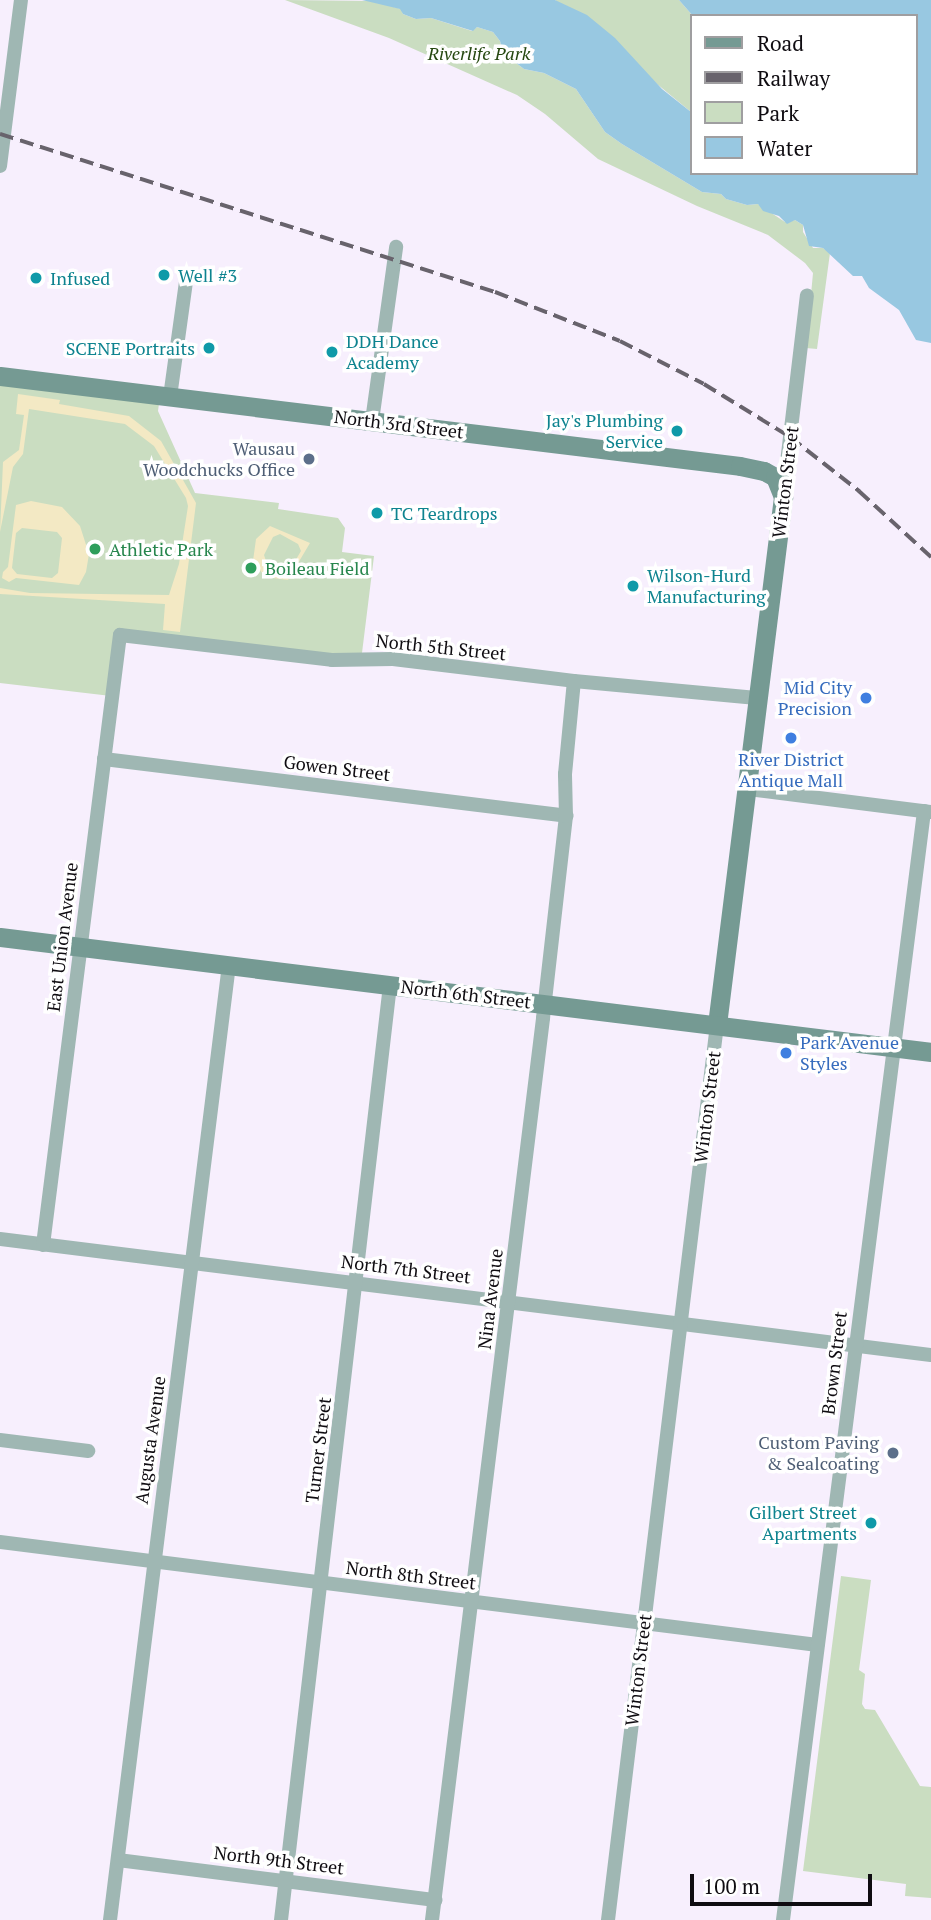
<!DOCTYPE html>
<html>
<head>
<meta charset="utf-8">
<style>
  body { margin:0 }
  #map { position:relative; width:931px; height:1920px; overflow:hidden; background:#f7effd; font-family:"PT Serif",serif }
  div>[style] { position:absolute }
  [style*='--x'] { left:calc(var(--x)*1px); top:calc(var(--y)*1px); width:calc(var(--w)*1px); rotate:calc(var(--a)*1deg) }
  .green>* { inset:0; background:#caddc1 }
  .sand>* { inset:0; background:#f3e9c4 }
  .water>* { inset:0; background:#98c8e1 }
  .street>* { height:14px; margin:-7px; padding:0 7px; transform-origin:7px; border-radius:7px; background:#9fb7b3 }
  .secondary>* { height:19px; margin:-9.5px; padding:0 9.5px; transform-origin:9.5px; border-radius:9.5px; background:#759a93 }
  .rail>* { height:3.5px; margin-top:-1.75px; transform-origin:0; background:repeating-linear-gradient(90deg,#68636c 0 14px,transparent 0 21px) }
  .dots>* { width:19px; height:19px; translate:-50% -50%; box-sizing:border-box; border:4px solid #fff; border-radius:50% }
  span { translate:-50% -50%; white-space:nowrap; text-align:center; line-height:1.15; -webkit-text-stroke:7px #fff; paint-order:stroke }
  .park-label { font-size:18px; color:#264811; font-style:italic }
  .culture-label { font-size:18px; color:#0d838f }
  .left { translate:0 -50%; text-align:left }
  .right { translate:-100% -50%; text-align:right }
  .street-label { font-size:18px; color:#0f0c11 }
  .service-label { font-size:18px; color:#4e5e75 }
  .leisure-label { font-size:18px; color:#27864d }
  .shop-label { font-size:18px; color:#366cbe }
  .legend { position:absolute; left:690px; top:14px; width:228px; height:161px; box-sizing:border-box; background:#fff; border:2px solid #9f9ea0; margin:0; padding:9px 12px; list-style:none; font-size:21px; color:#0f0c11 }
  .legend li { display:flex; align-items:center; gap:14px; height:35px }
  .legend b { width:35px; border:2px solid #9f9ea0 }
  .scale { position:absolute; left:690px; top:1874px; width:182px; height:32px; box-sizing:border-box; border:4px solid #0f0c11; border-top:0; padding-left:9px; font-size:21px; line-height:24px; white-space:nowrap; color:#0f0c11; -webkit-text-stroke:5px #fff; paint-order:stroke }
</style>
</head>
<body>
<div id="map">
  <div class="green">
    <div style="clip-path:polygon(285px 0,372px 1px,401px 9px,403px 14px,416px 19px,431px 18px,472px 31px,477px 27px,493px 32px,500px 41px,503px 53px,524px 69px,544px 73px,576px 89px,605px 132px,622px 144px,702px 192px,721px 194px,726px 199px,747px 205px,758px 204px,785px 222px,795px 220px,803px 225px,803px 232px,813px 248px,823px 248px,830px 253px,817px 349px,806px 348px,813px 273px,805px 263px,768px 235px,697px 206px,598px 159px,545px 114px,517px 95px,389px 38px)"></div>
    <div style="clip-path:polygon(555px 0,679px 0,693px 16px,691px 112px)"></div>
    <div style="clip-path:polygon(0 377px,160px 396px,158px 411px,195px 493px,279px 503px,278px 509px,338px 518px,345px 528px,342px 552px,374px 556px,361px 661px,119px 633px,111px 696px,0 683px)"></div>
    <div style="clip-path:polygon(841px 1576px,871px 1580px,859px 1670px,865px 1674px,862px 1704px,865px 1709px,875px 1710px,920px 1786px,931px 1787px,931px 1898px,905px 1896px,906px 1884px,803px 1871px)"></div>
  </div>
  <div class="sand">
    <div style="clip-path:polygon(18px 394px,60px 400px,59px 404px,129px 416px,161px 441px,196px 503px,180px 632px,163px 630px,165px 604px,0 594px,0 588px,30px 593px,169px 595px,179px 564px,188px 506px,186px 498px,154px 446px,125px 424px,29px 409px,23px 454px,13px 467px,0 532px,3px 462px,19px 450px,24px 415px,16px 414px)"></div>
    <div style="clip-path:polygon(evenodd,31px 501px,62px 507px,80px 526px,89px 554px,86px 572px,79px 585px,16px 578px,9px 582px,2px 578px,3px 572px,8px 567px,16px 505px,31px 501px,22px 528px,57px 532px,62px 538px,58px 573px,52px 578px,17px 574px,12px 568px,16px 533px,22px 528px)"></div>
    <div style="clip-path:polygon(evenodd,270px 526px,310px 543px,288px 580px,265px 577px,253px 561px,256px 539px,270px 526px,280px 534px,298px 544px,301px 551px,291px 568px,285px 570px,266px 561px,264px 555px,273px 537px,280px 534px)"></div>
  </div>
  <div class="water">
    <div style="clip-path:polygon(362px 0,555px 0,587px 15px,615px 38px,662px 89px,691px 112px,691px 173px,915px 173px,915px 16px,693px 16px,679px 0,931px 0,931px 343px,916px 340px,899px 310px,869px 288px,862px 276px,853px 276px,823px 248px,809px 246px,803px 225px,795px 220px,787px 224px,779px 216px,763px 211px,758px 204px,747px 205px,726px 199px,721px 194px,702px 192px,622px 144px,605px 132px,576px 89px,544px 73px,524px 69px,503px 53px,500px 41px,493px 32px,477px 27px,473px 31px,431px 18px,416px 19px,403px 14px,400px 9px)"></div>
  </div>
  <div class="street">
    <div style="--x:0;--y:166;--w:167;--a:-82.8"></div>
    <div style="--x:170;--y:397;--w:116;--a:-82.1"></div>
    <div style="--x:372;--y:421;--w:176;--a:-82.1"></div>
    <div style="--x:783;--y:496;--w:202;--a:-83.2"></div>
    <div style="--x:104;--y:759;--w:466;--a:7"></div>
    <div style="--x:748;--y:789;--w:184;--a:7.2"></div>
    <div style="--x:0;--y:1239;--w:938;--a:7.1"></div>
    <div style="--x:43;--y:1245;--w:615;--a:-82.81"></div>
    <div style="--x:120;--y:635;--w:213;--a:6.7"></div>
    <div style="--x:332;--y:660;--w:61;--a:-0.9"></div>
    <div style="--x:393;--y:659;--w:182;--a:6.9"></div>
    <div style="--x:574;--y:681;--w:186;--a:5.3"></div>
    <div style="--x:0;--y:1440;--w:89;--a:7.1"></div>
    <div style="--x:0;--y:1542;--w:824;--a:7.18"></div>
    <div style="--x:118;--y:1860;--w:320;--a:7.2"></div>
    <div style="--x:110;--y:1920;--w:963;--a:-82.9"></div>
    <div style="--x:281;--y:1920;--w:941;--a:-83.35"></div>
    <div style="--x:432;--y:1920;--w:909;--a:-82.98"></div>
    <div style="--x:543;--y:1018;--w:203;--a:-83.5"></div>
    <div style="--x:566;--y:816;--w:42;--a:-91.4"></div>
    <div style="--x:565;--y:774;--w:93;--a:-84.5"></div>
    <div style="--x:608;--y:1920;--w:902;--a:-83.06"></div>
    <div style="--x:783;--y:1920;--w:1118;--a:-82.75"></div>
  </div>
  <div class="secondary">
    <div style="--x:0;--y:376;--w:745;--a:6.93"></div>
    <div style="--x:740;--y:466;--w:25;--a:12"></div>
    <div style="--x:764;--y:471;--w:13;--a:29"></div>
    <div style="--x:775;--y:477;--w:22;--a:68"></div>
    <div style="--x:783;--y:497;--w:532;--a:97.13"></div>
    <div style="--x:0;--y:937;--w:938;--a:7.04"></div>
  </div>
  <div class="rail">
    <div style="--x:0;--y:134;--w:520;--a:17.7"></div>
    <div style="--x:495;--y:292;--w:134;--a:21.4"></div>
    <div style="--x:620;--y:341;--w:94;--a:27.1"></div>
    <div style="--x:704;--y:384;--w:101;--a:31.6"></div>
    <div style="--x:790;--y:437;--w:88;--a:38"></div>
    <div style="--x:859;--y:491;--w:98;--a:42.5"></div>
  </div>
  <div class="dots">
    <div style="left:164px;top:275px;background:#0f9aa8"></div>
    <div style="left:36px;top:278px;background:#0f9aa8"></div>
    <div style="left:209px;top:348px;background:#0f9aa8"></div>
    <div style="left:332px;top:352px;background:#0f9aa8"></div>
    <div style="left:677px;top:431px;background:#0f9aa8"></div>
    <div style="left:309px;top:459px;background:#5c6f8a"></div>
    <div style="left:377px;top:513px;background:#0f9aa8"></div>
    <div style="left:95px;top:549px;background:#2e9e5b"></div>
    <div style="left:251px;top:568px;background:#2e9e5b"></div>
    <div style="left:633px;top:586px;background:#0f9aa8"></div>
    <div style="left:866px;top:698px;background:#3f7fe0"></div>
    <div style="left:791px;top:738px;background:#3f7fe0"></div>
    <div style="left:786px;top:1053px;background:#3f7fe0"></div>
    <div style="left:893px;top:1453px;background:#5c6f8a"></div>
    <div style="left:871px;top:1523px;background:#0f9aa8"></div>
  </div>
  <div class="park-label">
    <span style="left:479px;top:53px">Riverlife Park</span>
  </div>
  <div class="culture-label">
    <span class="left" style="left:178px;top:275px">Well #3</span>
    <span class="left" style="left:50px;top:278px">Infused</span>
    <span class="left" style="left:346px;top:352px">DDH Dance<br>Academy</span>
    <span class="right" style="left:195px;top:348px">SCENE Portraits</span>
    <span class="right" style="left:663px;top:431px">Jay's Plumbing<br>Service</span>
    <span class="left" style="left:391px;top:513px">TC Teardrops</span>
    <span class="left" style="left:647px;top:586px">Wilson-Hurd<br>Manufacturing</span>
    <span class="right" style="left:857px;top:1523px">Gilbert Street<br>Apartments</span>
  </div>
  <div class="street-label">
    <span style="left:399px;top:424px;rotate:7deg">North 3rd Street</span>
    <span style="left:785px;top:482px;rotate:-83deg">Winton Street</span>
    <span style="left:441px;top:647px;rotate:6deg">North 5th Street</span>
    <span style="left:337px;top:768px;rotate:7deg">Gowen Street</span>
    <span style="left:62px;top:937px;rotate:-83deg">East Union Avenue</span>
    <span style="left:466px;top:994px;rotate:7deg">North 6th Street</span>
    <span style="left:707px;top:1107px;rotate:-83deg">Winton Street</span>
    <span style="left:406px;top:1269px;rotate:7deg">North 7th Street</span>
    <span style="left:490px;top:1299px;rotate:-83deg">Nina Avenue</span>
    <span style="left:834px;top:1363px;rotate:-83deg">Brown Street</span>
    <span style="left:150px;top:1440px;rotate:-82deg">Augusta Avenue</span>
    <span style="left:318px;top:1450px;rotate:-83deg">Turner Street</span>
    <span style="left:411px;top:1575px;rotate:7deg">North 8th Street</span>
    <span style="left:638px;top:1670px;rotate:-83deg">Winton Street</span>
    <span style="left:279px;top:1860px;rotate:7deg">North 9th Street</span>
  </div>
  <div class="service-label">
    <span class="right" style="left:295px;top:459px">Wausau<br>Woodchucks Office</span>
    <span class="right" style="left:879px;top:1453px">Custom Paving<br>&amp; Sealcoating</span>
  </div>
  <div class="leisure-label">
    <span class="left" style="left:109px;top:549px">Athletic Park</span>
    <span class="left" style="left:265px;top:568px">Boileau Field</span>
  </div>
  <div class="shop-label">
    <span class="right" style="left:852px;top:698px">Mid City<br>Precision</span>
    <span style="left:791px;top:770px">River District<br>Antique Mall</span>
    <span class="left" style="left:800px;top:1053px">Park Avenue<br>Styles</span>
  </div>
  <ul class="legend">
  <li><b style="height:9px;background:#759a93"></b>Road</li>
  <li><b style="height:9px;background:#68636c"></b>Railway</li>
  <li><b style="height:19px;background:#caddc1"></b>Park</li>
  <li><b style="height:19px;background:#98c8e1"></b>Water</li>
  </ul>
  <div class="scale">100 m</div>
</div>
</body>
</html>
